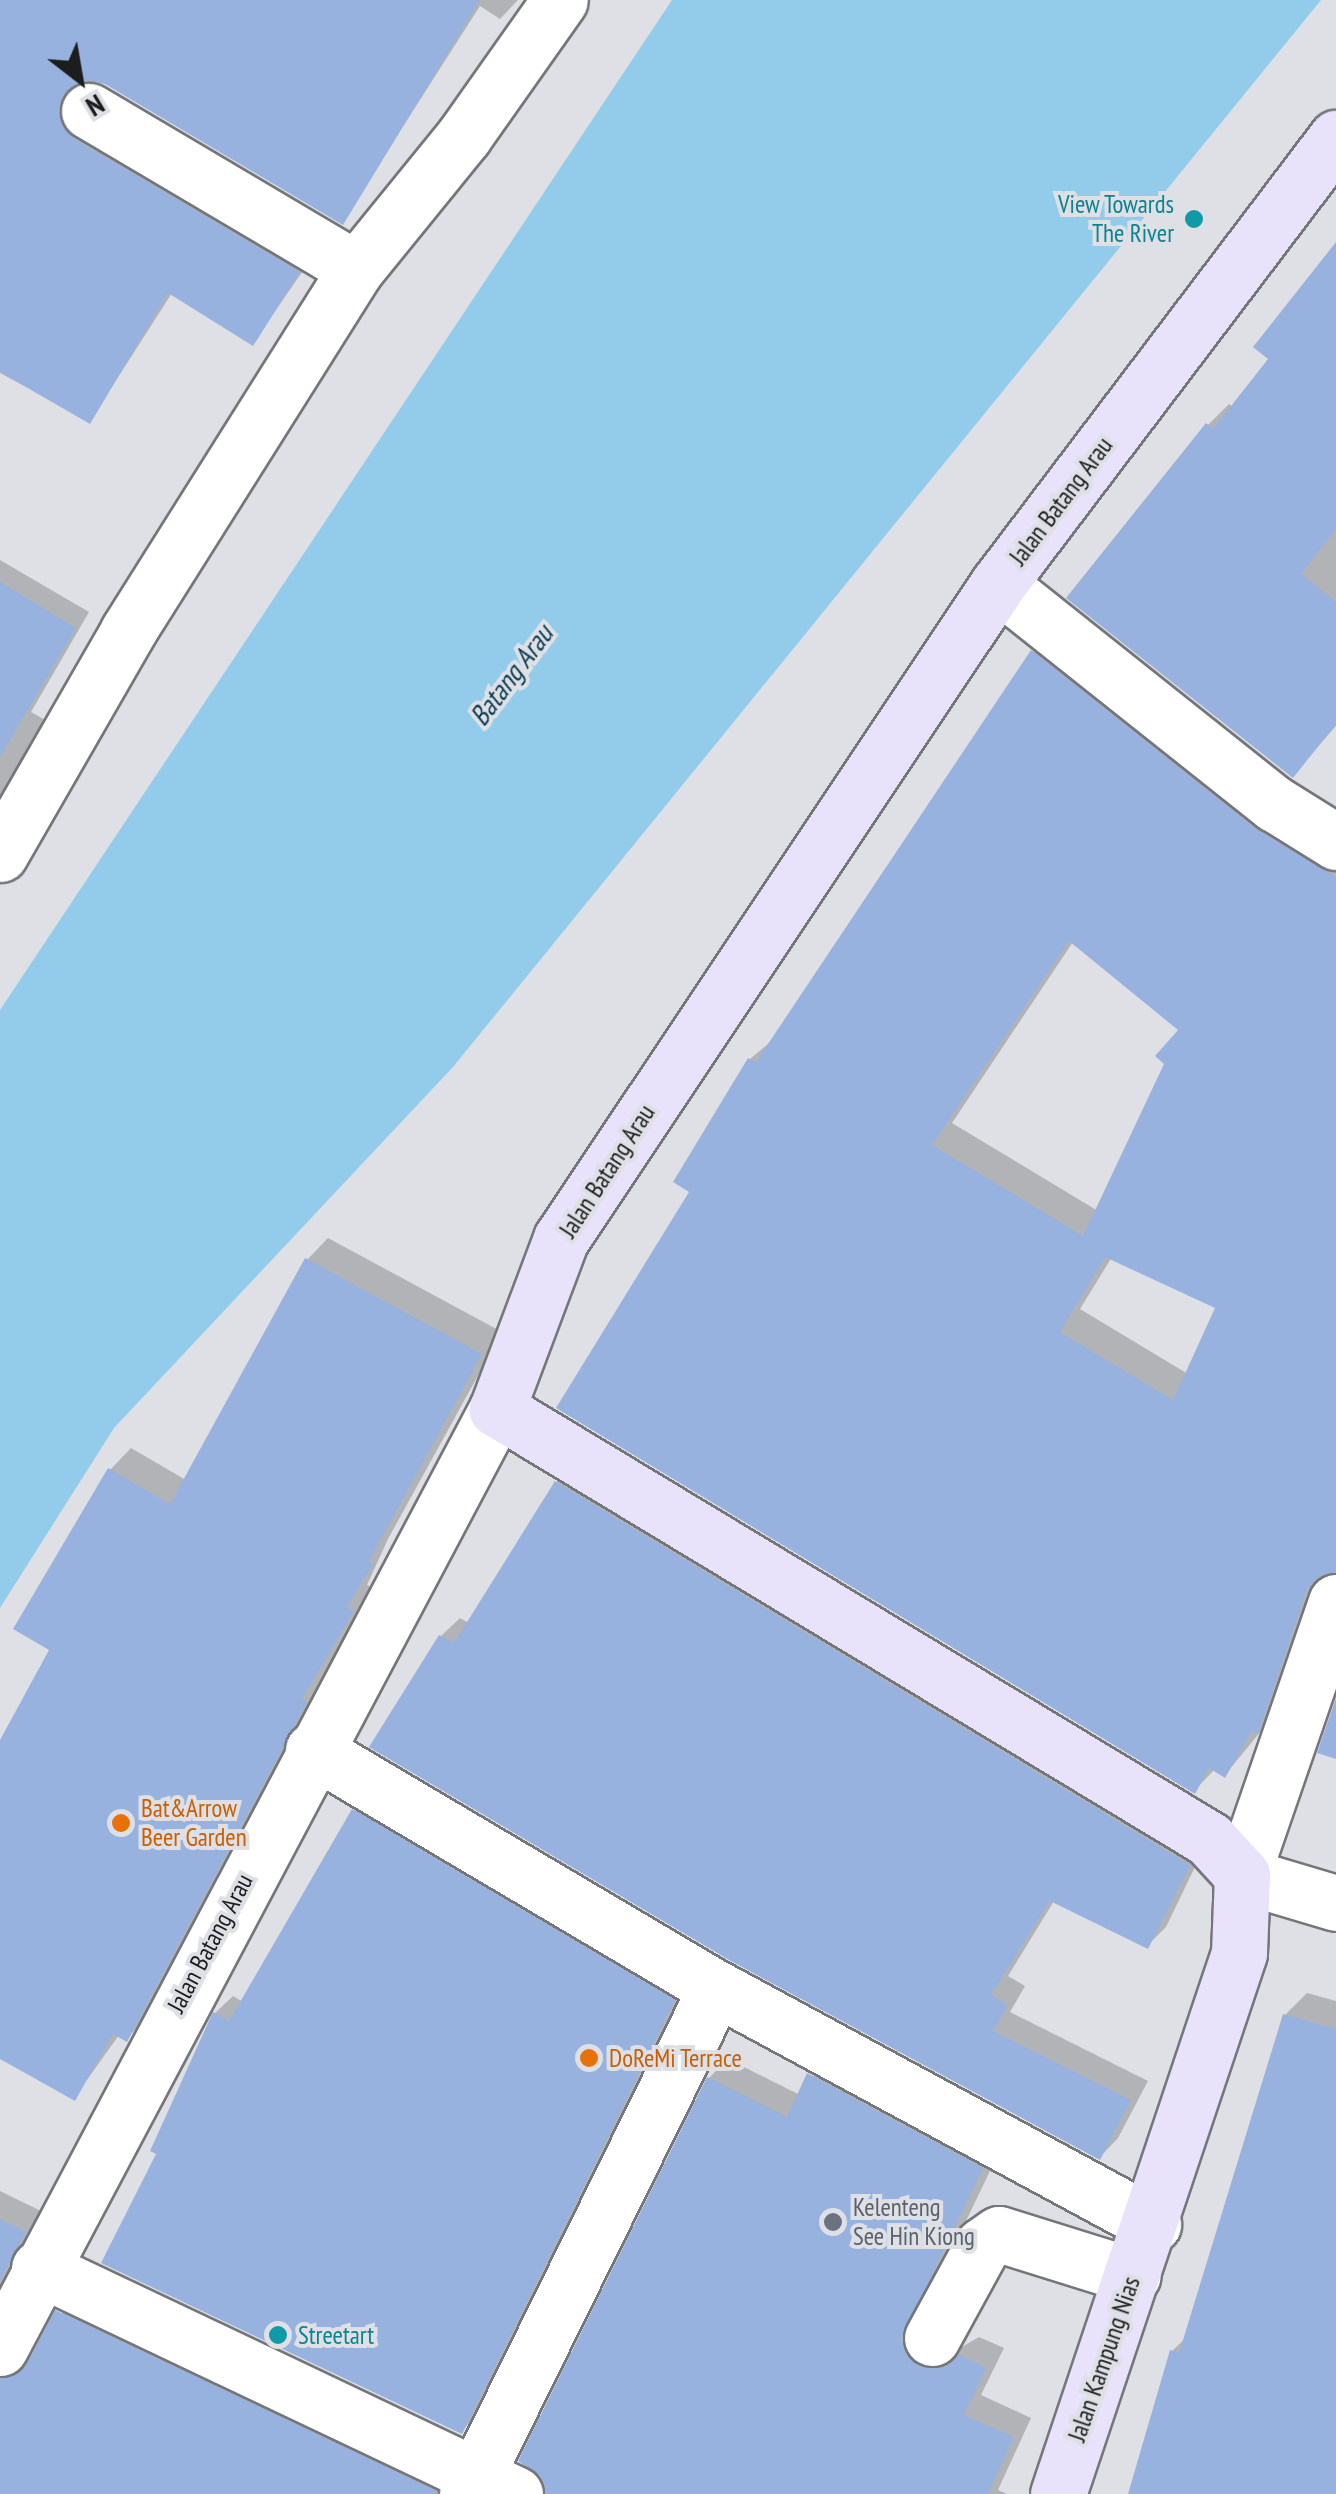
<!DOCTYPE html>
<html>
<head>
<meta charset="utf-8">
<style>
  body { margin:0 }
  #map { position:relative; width:1336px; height:2494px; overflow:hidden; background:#dee0e5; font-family:"PT Sans Narrow",sans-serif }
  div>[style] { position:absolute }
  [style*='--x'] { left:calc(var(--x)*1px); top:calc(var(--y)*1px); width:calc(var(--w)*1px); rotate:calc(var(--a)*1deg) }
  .water>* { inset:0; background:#93cceb }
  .shadow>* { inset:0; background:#0003 }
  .building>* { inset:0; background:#98b2e0 }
  .roads { filter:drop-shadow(2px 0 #74767a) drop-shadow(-2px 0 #74767a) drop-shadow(0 2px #74767a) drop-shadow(0 -2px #74767a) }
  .minor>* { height:55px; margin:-27.5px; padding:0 27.5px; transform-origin:27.5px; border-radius:27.5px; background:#fff }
  .major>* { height:55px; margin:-27.5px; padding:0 27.5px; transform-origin:27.5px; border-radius:27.5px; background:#e8e2fa }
  .dots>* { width:28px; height:28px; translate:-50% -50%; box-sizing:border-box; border:5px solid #dee0e5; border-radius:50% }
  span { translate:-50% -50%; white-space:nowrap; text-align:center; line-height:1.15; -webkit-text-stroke:8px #dee0e5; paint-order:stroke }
  .culture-label { font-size:25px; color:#0d838f }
  .right { translate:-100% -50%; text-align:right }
  .left { translate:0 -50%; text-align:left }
  .street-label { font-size:25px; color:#1c1d1e }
  .food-label { font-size:25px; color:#c56008 }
  .worship-label { font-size:25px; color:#5b616d }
  .water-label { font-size:28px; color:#0c3d52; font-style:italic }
  .north { position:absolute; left:30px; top:30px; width:100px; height:100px; -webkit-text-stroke:8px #dee0e5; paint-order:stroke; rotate:149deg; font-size:28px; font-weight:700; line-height:40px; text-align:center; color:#1c1d1e }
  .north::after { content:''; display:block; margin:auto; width:35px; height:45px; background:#1c1d1e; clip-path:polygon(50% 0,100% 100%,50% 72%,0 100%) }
</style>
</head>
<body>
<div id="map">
  <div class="water">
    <div style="clip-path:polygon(672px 0,1321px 0,453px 1067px,114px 1428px,0 1608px,0 1010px)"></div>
  </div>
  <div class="shadow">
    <div style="clip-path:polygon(0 0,518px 0,500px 19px,480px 6px,342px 222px,106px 82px,79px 82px,73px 94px,314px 255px,253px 343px,172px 293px,90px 421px,0 373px)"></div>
    <div style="clip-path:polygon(1336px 246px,1336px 726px,1293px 775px,1208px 425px,1229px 404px,1233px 407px,1272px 359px)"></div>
    <div style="clip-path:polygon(0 560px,89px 612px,31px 712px,45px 720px,0 799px)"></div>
    <div style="clip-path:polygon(evenodd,1055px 630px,1336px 841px,1336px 1573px,1329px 1574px,1279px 1709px,1225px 1775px,1215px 1769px,1194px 1791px,692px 1191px,750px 1059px,774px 1039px,1033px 652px,1055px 630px,1073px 942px,1181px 1029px,1098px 1211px,952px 1123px,1073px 942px,1055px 630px,1112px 1257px,1219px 1306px,1188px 1374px,1080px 1309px,1112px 1257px)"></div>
    <div style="clip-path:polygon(328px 1238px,502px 1332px,388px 1539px,367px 1585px,374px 1589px,148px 2017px,126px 2039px,119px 2035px,74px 2098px,0 2056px,0 1743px,53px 1649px,110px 1470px,131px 1448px,186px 1480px,307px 1260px)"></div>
    <div style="clip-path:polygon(575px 1464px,1206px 1844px,1166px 1927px,1147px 1946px,1054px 1901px,1008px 1976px,1025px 1986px,1010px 2012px,1148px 2081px,1118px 2138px,1100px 2157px,372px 1746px,441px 1636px,460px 1618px,469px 1623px,557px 1482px)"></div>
    <div style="clip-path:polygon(372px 1794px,691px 1982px,479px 2414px,461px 2431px,160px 2153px,215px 2013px,233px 1996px,243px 2002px,354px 1811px)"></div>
    <div style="clip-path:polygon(1307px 1993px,1336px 2001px,1336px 2494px,1133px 2494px,1172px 2351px,1187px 2337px,1285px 2015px)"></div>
    <div style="clip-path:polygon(828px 2055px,1001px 2148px,919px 2319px,955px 2351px,979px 2337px,1004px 2348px,981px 2395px,1031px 2418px,998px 2490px,1007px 2494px,545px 2494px,544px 2476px,709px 2078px,728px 2059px,800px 2095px)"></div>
    <div style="clip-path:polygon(0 2191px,43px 2212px,0 2295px)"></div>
    <div style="clip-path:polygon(77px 2293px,462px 2494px,0 2494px,0 2351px,4px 2357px,31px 2356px)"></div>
  </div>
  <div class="building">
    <div style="clip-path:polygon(0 0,480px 0,343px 225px,105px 84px,88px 80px,63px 94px,58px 112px,73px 138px,300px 272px,253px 346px,168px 293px,90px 424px,0 372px)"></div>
    <div style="clip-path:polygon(1336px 242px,1336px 529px,1301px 574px,1336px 602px,1336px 724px,1293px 778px,1066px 598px,1206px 423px,1213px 429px,1268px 359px,1253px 347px)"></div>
    <div style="clip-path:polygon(0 582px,76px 628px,0 757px)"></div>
    <div style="clip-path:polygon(evenodd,1031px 650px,1256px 829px,1336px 877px,1336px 1572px,1316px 1578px,1306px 1592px,1258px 1734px,1251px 1732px,1225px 1778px,1209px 1768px,1195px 1794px,556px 1408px,689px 1192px,673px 1182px,748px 1058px,756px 1062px,1031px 650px,1069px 941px,1178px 1030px,1155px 1056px,1164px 1064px,1083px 1236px,932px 1145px,1069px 941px,1031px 650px,1105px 1257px,1215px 1308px,1173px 1400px,1060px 1332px,1105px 1257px)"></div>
    <div style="clip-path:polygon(305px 1258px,482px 1354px,369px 1561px,373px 1564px,347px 1607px,354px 1611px,302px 1699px,307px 1702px,127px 2042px,113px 2034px,75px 2101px,0 2059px,0 1740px,49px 1650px,13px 1629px,108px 1468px,170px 1504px)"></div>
    <div style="clip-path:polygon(555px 1481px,1190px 1865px,1148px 1949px,1050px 1901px,991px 1995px,1008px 2005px,993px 2031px,1131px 2100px,1100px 2160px,731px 1961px,369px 1747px,439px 1635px,454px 1643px)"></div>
    <div style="clip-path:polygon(1336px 1698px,1336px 1759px,1317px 1753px)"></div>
    <div style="clip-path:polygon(352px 1809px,675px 2000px,462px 2434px,101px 2263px,156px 2154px,150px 2151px,213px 2012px,229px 2021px)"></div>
    <div style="clip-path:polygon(1283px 2014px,1336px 2029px,1336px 2494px,1128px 2494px,1170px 2350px,1179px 2353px)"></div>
    <div style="clip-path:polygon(807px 2073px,983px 2168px,901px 2340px,918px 2366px,934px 2369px,958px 2354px,986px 2368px,964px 2415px,1014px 2437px,988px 2494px,546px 2494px,540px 2476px,518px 2461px,707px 2077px,787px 2117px)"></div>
    <div style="clip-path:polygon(0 2219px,26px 2232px,0 2281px)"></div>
    <div style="clip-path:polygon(55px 2310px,437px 2491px,436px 2494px,0 2494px,0 2379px,27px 2363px)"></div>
  </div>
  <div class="roads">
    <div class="minor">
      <div style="--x:89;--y:111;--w:310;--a:30.6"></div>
      <div style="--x:998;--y:584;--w:354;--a:38.5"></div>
      <div style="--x:1275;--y:804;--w:72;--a:31.9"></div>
      <div style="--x:0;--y:854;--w:257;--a:-60.1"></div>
      <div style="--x:128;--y:631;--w:428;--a:-57.8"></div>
      <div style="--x:356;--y:269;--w:171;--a:-50.9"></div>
      <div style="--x:464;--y:136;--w:166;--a:-54.8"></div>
      <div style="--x:1336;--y:1602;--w:289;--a:109"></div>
      <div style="--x:1242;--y:1875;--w:98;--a:16.6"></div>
      <div style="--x:313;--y:1750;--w:468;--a:30.6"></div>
      <div style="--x:716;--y:1988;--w:497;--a:28.4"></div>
      <div style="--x:39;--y:2268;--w:527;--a:25.4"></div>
      <div style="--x:932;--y:2338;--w:106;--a:-61.3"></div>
      <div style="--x:983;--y:2245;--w:19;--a:-35"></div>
      <div style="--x:999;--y:2234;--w:140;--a:17.4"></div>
      <div style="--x:0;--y:2348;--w:1062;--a:-62.11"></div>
      <div style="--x:467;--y:2494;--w:564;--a:-63.8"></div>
    </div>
    <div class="major">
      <div style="--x:1058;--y:2494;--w:570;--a:-71.5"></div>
      <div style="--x:1239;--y:1953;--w:78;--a:-87.8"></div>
      <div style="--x:1242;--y:1875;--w:49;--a:-132.5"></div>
      <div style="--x:1209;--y:1839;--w:832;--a:-148.87"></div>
      <div style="--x:497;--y:1409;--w:182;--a:-69.4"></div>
      <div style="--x:561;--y:1239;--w:787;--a:-56.29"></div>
      <div style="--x:998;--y:584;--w:560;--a:-52.84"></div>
    </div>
  </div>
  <div class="dots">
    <div style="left:1194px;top:219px;background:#0f9aa8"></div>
    <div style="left:121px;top:1823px;background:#e8710a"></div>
    <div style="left:589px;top:2058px;background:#e8710a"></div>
    <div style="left:833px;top:2222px;background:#6b7280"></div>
    <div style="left:278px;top:2335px;background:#0f9aa8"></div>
  </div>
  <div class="culture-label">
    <span class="right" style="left:1174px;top:219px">View Towards<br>The River</span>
    <span class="left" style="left:298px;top:2335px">Streetart</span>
  </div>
  <div class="street-label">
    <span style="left:1061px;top:501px;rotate:-53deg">Jalan Batang Arau</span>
    <span style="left:607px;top:1171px;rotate:-57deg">Jalan Batang Arau</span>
    <span style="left:210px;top:1943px;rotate:-62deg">Jalan Batang Arau</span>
    <span style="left:1104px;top:2359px;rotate:-71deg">Jalan Kampung Nias</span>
  </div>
  <div class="food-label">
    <span class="left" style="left:141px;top:1823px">Bat&amp;Arrow<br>Beer Garden</span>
    <span class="left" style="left:609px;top:2058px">DoReMi Terrace</span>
  </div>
  <div class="worship-label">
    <span class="left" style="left:853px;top:2222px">Kelenteng<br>See Hin Kiong</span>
  </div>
  <div class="water-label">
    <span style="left:511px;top:675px;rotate:-53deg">Batang Arau</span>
  </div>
  <div class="north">N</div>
</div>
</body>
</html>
